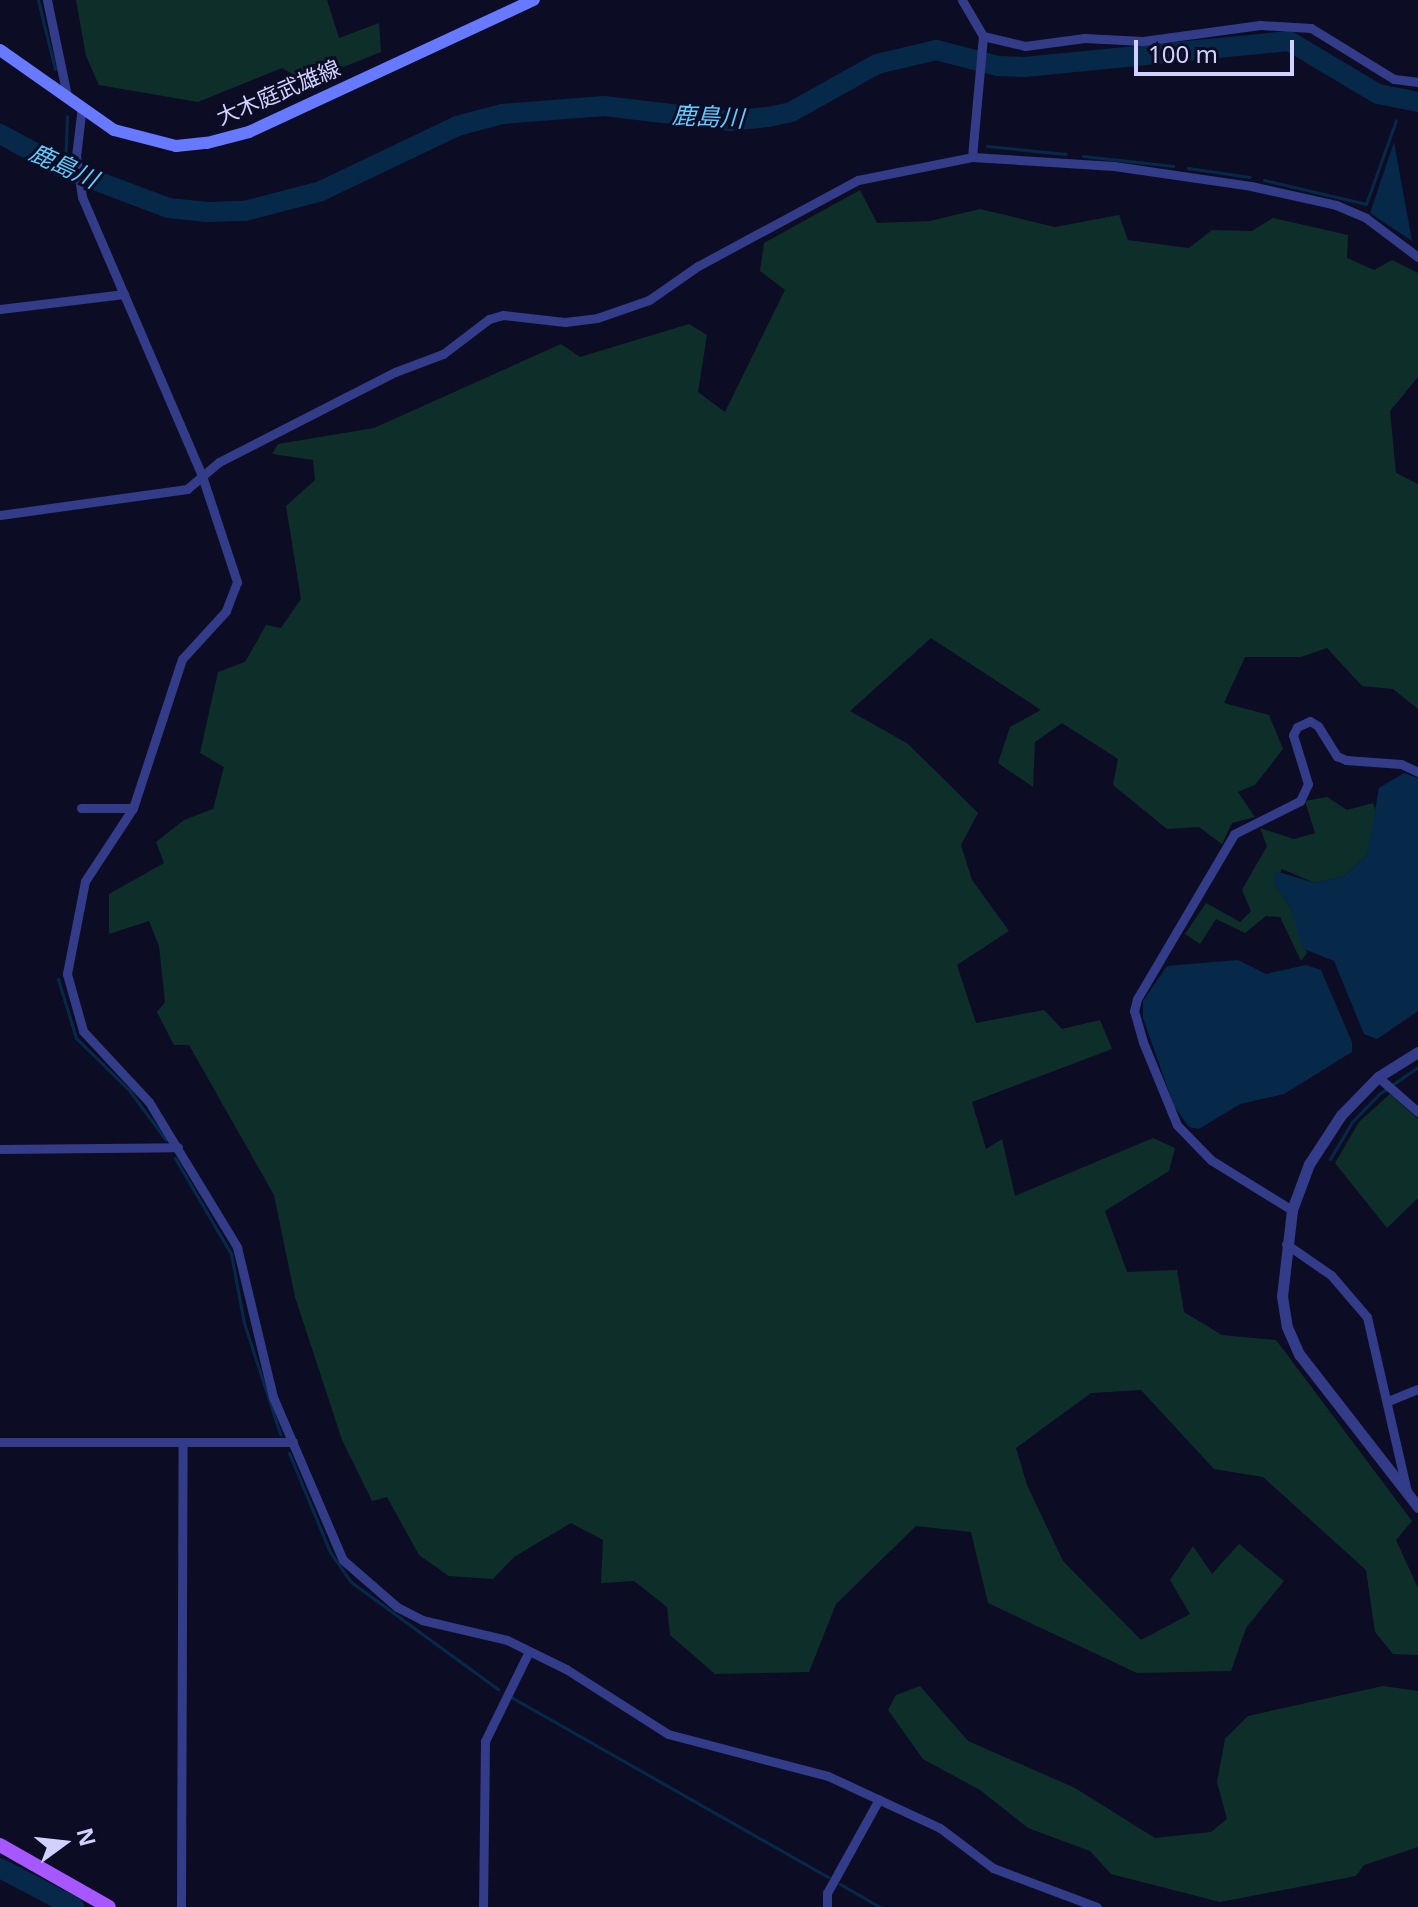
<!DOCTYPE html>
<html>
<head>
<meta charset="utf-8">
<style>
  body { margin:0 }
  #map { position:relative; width:1418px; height:1907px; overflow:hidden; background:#0d0c25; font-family:"Noto Sans","Noto Sans JP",sans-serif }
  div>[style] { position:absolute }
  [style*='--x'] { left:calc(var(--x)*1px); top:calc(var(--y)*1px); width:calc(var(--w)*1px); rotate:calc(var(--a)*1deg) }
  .green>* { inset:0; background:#0e2f29 }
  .water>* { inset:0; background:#072949 }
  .stream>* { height:3px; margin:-1.5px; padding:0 1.5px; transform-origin:1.5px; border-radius:1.5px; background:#072949 }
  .river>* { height:20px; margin:-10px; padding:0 10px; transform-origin:10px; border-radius:10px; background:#072949 }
  .minor>* { height:9px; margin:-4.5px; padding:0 4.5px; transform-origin:4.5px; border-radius:4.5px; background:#333c88 }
  .tertiary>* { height:11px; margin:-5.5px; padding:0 5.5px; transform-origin:5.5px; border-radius:5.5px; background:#333c88 }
  .secondary>* { height:12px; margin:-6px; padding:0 6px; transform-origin:6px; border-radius:6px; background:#677aff }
  .primary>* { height:14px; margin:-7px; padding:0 7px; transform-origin:7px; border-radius:7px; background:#a757ff }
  span { translate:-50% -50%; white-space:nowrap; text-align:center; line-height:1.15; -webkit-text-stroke:6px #0d0c25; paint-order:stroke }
  .street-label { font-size:22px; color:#d0d1ff }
  .water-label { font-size:24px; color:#5eccff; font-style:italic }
  .north { position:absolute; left:24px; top:1803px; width:80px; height:80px; -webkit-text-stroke:6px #0d0c25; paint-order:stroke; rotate:75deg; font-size:22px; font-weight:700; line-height:32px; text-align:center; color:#d0d1ff }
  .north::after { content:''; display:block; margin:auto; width:28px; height:36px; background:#d0d1ff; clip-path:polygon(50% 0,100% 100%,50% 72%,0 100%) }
  .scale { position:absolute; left:1134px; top:40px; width:160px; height:36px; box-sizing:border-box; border:4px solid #d0d1ff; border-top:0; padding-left:10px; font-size:24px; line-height:28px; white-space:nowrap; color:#d0d1ff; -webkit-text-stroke:6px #0d0c25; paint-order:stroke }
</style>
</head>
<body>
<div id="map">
  <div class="green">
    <div style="clip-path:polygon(76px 0,327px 0,339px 38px,379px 23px,381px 52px,306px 82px,282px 68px,198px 102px,99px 85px,86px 56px)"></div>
    <div style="clip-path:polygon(860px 190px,877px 223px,930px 221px,980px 209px,1055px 227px,1119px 215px,1128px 240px,1189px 248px,1212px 230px,1252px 231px,1273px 218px,1348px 235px,1347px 258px,1374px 270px,1392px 260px,1418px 273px,1418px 377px,1390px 411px,1396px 473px,1418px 484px,1418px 709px,1393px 689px,1362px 686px,1327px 648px,1301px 657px,1245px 657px,1224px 703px,1269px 715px,1283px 749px,1255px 785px,1238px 792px,1255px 817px,1232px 823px,1222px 844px,1199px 827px,1167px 829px,1113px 785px,1118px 759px,1062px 723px,1035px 742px,1033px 787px,998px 763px,1010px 727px,1041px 710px,931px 638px,850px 711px,908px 744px,978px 813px,961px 845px,972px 880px,1009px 931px,957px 965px,976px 1023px,1044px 1010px,1062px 1029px,1100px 1020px,1112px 1049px,972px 1102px,986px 1149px,1002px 1139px,1015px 1196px,1153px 1138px,1175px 1148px,1169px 1171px,1105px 1211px,1127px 1272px,1177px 1270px,1184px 1312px,1222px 1335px,1276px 1340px,1412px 1521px,1396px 1540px,1418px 1588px,1418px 1655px,1393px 1654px,1375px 1632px,1366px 1570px,1263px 1477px,1214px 1469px,1141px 1390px,1091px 1393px,1016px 1448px,1027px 1485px,1063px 1561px,1141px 1640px,1190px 1614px,1170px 1580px,1193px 1546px,1212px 1574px,1239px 1544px,1284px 1581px,1246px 1628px,1231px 1671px,1137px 1673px,988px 1603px,971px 1532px,916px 1526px,836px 1604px,809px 1672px,715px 1674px,670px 1635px,667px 1607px,634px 1581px,601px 1583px,603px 1540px,571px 1523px,514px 1557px,493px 1579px,449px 1576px,419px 1555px,387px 1497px,372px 1501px,342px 1440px,295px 1297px,274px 1195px,189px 1045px,174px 1045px,157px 1012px,165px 1002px,159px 946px,149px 921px,109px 934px,109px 894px,164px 863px,156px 842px,184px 820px,213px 809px,224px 767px,200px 753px,218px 672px,245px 662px,266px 625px,281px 628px,301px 599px,286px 506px,315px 480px,313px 460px,272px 454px,278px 444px,374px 428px,561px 344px,580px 357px,689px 324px,707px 335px,698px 392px,725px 412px,785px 290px,760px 271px,764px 243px)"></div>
    <div style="clip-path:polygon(1327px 797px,1347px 810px,1373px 803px,1378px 820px,1367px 855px,1344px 876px,1315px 883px,1282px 869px,1274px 884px,1290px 906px,1307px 953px,1301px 961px,1280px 917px,1266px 916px,1245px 933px,1216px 919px,1200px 944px,1185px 934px,1206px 903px,1240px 922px,1251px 911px,1242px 890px,1267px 846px,1260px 828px,1294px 839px,1315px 833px,1305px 801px)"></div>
    <div style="clip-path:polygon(1390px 1094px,1418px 1119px,1418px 1198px,1387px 1228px,1335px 1163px,1359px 1122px)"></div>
    <div style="clip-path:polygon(920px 1686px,968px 1741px,1075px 1788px,1155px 1838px,1211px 1832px,1227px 1819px,1217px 1782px,1225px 1739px,1248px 1716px,1383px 1686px,1418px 1691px,1418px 1847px,1364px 1865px,1356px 1876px,1220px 1902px,1111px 1874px,1090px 1851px,1028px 1828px,980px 1790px,923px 1759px,888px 1710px,896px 1695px)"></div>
  </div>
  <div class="water">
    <div style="clip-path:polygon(1394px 142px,1412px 241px,1370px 213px)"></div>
    <div style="clip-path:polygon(1404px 773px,1418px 778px,1418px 1011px,1377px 1039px,1364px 1034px,1334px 961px,1302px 948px,1290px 906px,1274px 884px,1275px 871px,1315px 883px,1344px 876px,1367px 855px,1379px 788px)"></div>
    <div style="clip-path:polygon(1238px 960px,1266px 974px,1306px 965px,1321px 970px,1352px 1042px,1352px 1052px,1284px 1094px,1240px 1104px,1199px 1129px,1189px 1127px,1174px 1106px,1143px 1018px,1143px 1001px,1167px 966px)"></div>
  </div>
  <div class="stream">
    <div style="--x:38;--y:0;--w:71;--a:76.2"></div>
    <div style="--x:1402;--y:107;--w:7;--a:-56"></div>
    <div style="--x:987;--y:146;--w:79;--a:5.8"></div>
    <div style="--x:1083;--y:156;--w:91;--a:6.3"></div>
    <div style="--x:1188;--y:168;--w:62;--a:8.4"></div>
    <div style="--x:65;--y:169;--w:53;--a:-87.8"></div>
    <div style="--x:1264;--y:180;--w:105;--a:13.2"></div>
    <div style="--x:1366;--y:204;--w:89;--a:-70.3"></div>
    <div style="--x:58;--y:979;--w:62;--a:73"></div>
    <div style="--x:76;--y:1038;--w:74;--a:44.5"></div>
    <div style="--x:129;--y:1090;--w:62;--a:53.5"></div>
    <div style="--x:175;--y:1158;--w:111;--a:59.7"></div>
    <div style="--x:231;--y:1254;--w:70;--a:79.3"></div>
    <div style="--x:244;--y:1323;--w:117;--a:72"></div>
    <div style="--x:1330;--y:1159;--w:43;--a:-59.3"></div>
    <div style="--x:1352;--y:1122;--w:39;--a:-46"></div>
    <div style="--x:1379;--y:1094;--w:47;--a:-34.7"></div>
    <div style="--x:289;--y:1453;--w:107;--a:67.5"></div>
    <div style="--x:330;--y:1552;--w:37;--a:55"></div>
    <div style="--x:351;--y:1582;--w:182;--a:36.1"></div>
    <div style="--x:511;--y:1697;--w:365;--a:29.6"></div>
    <div style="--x:840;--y:1884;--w:46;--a:29.9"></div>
  </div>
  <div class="river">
    <div style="--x:0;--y:134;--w:74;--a:28.3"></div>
    <div style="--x:65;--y:169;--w:111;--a:20.6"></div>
    <div style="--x:169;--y:208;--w:38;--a:6"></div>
    <div style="--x:207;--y:212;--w:38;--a:-2"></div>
    <div style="--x:245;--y:211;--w:79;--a:-14.7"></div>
    <div style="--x:321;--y:191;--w:151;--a:-25.5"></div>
    <div style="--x:457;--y:126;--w:47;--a:-14.9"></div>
    <div style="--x:502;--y:114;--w:102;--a:-4.5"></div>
    <div style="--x:604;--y:106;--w:126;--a:6.8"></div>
    <div style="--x:729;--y:121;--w:39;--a:-6"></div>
    <div style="--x:768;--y:117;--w:24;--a:-12"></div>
    <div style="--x:791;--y:112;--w:98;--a:-29.2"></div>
    <div style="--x:877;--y:64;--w:61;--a:-13.3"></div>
    <div style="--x:936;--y:50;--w:64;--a:14.5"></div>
    <div style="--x:998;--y:66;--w:26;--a:2"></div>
    <div style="--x:1024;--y:67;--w:266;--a:-5.6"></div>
    <div style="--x:1289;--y:41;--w:104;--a:30.8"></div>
    <div style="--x:1378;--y:94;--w:41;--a:11.3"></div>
    <div style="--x:0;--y:1868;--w:84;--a:27.8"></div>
  </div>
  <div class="minor">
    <div style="--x:47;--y:0;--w:98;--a:78.2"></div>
    <div style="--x:962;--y:0;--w:42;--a:59.7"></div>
    <div style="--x:983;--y:36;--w:121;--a:95.2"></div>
    <div style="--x:983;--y:36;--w:43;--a:13.4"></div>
    <div style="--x:1025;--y:46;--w:60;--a:-7.7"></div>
    <div style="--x:1084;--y:38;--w:59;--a:2.9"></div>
    <div style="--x:1143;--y:41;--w:118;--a:-7.8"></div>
    <div style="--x:1260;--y:25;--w:51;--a:3.4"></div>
    <div style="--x:1311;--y:28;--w:97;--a:31.6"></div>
    <div style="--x:1394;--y:79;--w:24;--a:7"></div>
    <div style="--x:82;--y:106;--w:50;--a:96.8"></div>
    <div style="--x:76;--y:156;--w:41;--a:81.7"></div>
    <div style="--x:82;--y:197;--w:304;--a:66.7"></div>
    <div style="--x:202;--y:476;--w:112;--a:71.7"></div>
    <div style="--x:237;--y:582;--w:31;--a:111"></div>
    <div style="--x:226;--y:611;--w:65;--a:132.5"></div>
    <div style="--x:182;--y:659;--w:157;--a:108.2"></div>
    <div style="--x:133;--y:808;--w:87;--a:123.3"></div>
    <div style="--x:85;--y:881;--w:95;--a:101"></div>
    <div style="--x:67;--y:974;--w:59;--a:74.3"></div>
    <div style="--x:83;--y:1031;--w:97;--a:47.1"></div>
    <div style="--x:149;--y:1102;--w:170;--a:58.7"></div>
    <div style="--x:237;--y:1247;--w:154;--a:76.5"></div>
    <div style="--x:273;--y:1397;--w:177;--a:66.8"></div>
    <div style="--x:343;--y:1560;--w:72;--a:41"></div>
    <div style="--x:397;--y:1607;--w:28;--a:27"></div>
    <div style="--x:422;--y:1620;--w:87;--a:13.2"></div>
    <div style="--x:507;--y:1640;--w:66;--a:26.2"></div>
    <div style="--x:566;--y:1669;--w:121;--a:32.5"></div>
    <div style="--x:668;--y:1734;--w:165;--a:14.7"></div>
    <div style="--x:828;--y:1776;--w:123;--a:24.9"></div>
    <div style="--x:940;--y:1828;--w:66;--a:37"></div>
    <div style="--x:993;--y:1868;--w:111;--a:20.6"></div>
    <div style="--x:0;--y:309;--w:125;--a:-6.9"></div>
    <div style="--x:0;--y:515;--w:189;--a:-7.9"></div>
    <div style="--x:187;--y:489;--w:42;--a:-40.2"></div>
    <div style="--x:219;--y:462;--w:198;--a:-27.1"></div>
    <div style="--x:395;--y:372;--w:51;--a:-20.6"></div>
    <div style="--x:443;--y:354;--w:58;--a:-37.3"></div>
    <div style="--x:489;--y:319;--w:15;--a:-16"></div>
    <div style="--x:503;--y:315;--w:62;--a:6.4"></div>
    <div style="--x:565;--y:322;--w:32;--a:-7"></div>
    <div style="--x:597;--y:318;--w:55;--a:-19.1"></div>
    <div style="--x:649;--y:300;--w:60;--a:-34.8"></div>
    <div style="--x:698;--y:266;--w:182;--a:-28.3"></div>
    <div style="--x:858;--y:180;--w:116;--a:-11.4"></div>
    <div style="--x:972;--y:157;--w:142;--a:3.6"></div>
    <div style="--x:1114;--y:166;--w:138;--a:8.3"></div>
    <div style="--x:1251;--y:186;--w:87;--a:12.6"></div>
    <div style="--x:1336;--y:205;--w:33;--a:23"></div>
    <div style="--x:1366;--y:218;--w:65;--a:36.9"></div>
    <div style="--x:81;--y:808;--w:52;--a:0"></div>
    <div style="--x:1378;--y:1077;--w:53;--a:41.2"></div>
    <div style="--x:0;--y:1149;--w:178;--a:-0.6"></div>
    <div style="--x:1292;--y:1210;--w:95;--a:-148.3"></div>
    <div style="--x:1211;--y:1160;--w:49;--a:-134.2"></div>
    <div style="--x:1177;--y:1125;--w:90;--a:-112.3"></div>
    <div style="--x:1143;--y:1042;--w:32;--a:-106"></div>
    <div style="--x:1134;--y:1011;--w:12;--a:-76"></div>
    <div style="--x:1137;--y:999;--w:191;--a:-59.5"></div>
    <div style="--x:1234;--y:834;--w:74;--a:-26.6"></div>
    <div style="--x:1300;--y:801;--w:19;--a:-65"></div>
    <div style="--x:1308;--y:784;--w:51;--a:-107"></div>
    <div style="--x:1293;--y:735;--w:9;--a:-63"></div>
    <div style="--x:1297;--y:727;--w:14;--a:-25"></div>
    <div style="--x:1310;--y:721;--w:9;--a:32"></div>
    <div style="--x:1318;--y:726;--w:36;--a:58"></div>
    <div style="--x:1337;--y:756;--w:10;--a:24"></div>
    <div style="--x:1346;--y:760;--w:55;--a:4.2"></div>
    <div style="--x:1401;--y:764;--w:19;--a:25"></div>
    <div style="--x:1286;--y:1244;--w:55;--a:34.6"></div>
    <div style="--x:1331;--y:1275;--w:55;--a:49.4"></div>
    <div style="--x:1367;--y:1317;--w:180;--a:77.1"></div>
    <div style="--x:1388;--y:1401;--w:32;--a:-22"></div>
    <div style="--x:0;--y:1442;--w:293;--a:0"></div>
    <div style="--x:181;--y:1907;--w:464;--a:-89.8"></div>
    <div style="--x:483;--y:1907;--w:166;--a:-89.3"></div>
    <div style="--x:485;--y:1741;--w:100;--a:-63.9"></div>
    <div style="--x:827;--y:1907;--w:14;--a:-90"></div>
    <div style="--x:827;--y:1893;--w:107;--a:-61"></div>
  </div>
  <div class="tertiary">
    <div style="--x:1418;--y:1052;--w:47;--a:148"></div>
    <div style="--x:1378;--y:1077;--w:53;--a:134.2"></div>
    <div style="--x:1341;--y:1115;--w:59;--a:123.1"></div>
    <div style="--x:1309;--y:1164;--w:49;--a:110.3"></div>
    <div style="--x:1292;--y:1210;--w:87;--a:96.6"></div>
    <div style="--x:1282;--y:1296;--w:31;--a:81"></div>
    <div style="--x:1287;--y:1327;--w:30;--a:66"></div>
    <div style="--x:1299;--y:1354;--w:194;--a:52.1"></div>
  </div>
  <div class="secondary">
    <div style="--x:0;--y:50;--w:139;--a:35.1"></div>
    <div style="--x:114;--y:130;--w:64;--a:14.5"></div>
    <div style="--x:176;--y:146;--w:31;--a:-6"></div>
    <div style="--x:207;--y:143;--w:43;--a:-14.7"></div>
    <div style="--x:249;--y:132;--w:314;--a:-24.9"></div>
  </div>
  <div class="primary">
    <div style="--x:0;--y:1845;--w:125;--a:29.6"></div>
  </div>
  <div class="street-label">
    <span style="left:278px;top:92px;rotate:-23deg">大木庭武雄線</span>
  </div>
  <div class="water-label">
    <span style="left:708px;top:116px;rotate:3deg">鹿島川</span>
    <span style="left:64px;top:165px;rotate:25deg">鹿島川</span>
  </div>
  <div class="north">N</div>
  <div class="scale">100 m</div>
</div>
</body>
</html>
